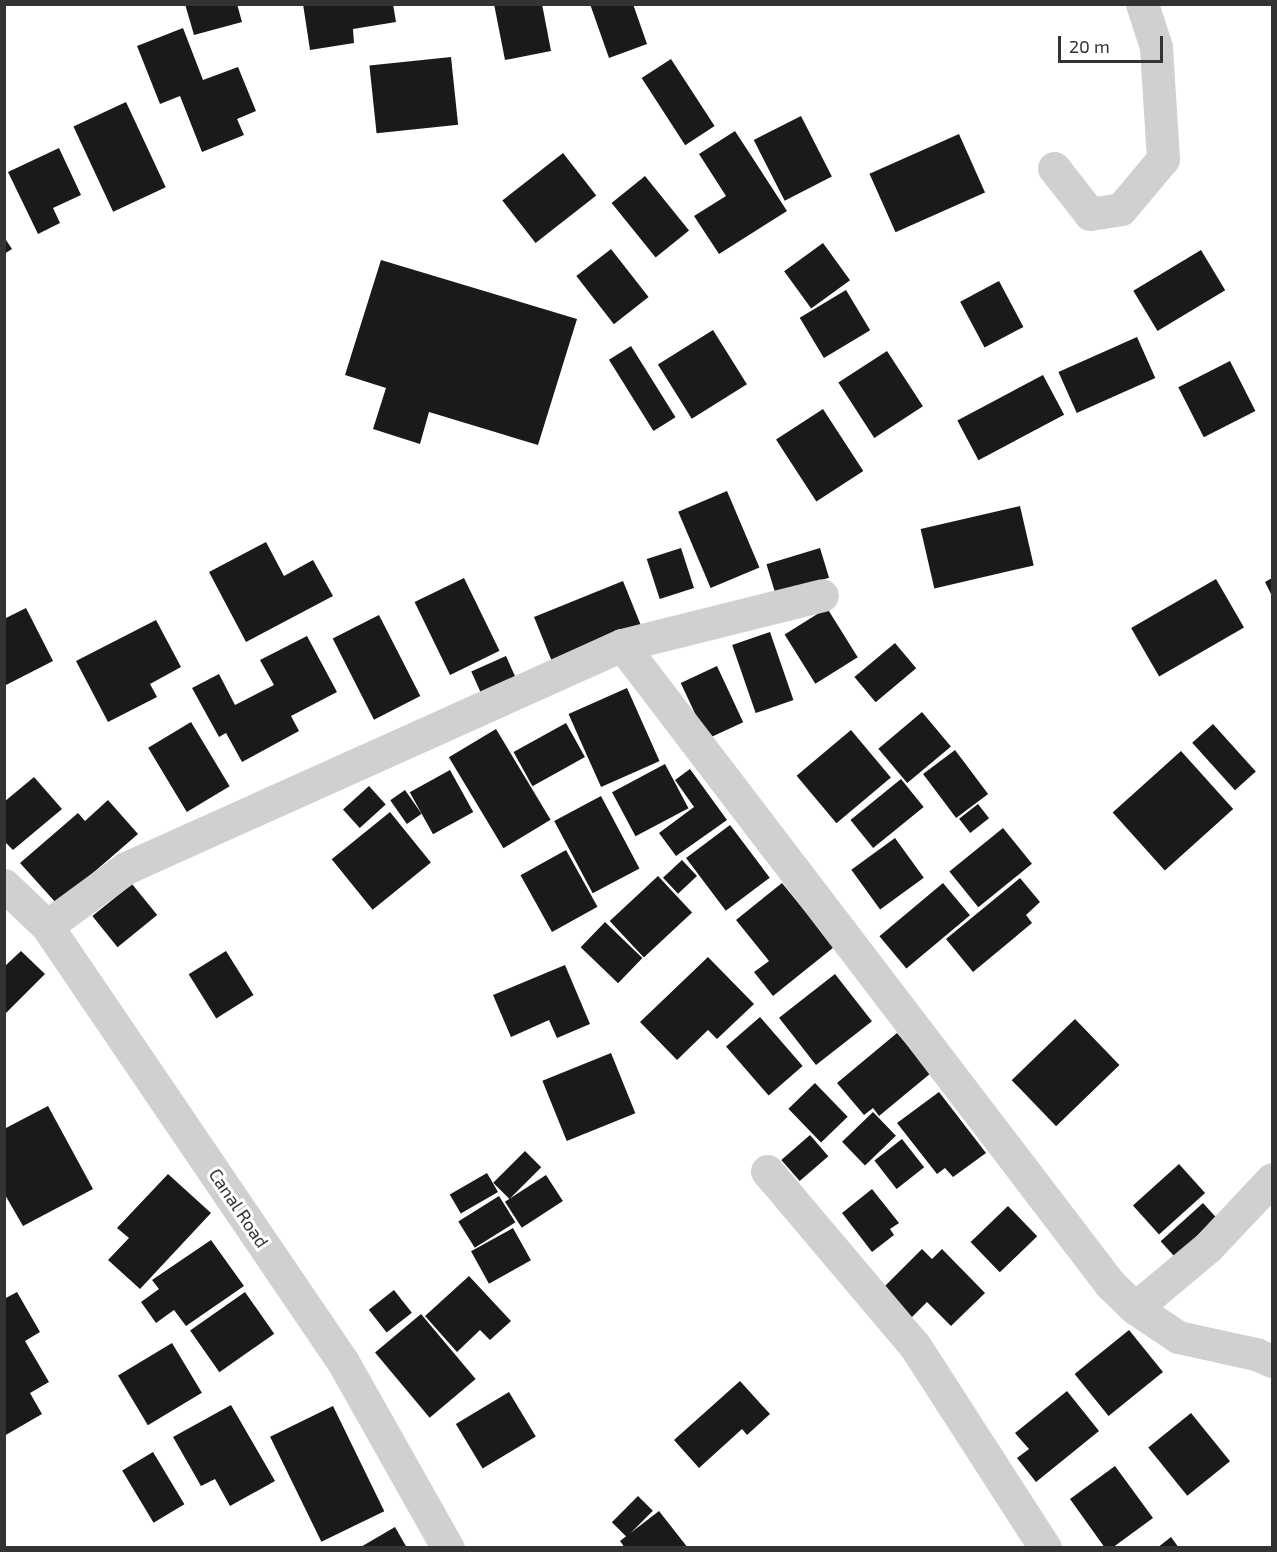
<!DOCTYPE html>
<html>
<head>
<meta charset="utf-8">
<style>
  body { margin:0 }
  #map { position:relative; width:1277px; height:1552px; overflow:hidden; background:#fff; font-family:"Exo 2",sans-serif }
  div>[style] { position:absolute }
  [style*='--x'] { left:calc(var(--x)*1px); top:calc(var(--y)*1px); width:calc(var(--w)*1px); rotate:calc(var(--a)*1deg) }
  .building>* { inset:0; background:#1a1a1a; transform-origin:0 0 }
  .street>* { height:33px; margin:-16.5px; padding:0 16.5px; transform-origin:16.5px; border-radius:16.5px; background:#d0d0d0 }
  span { translate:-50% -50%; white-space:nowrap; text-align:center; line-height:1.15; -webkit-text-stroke:6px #fff; paint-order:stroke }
  .street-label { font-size:18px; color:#333 }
  .frame { position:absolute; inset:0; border:6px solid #333; pointer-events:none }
  .scale { position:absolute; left:1058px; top:36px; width:105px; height:27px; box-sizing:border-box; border:3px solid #333; border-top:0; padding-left:8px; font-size:18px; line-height:21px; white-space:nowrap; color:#333; -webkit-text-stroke:4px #fff; paint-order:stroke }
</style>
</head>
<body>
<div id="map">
  <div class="building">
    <div style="clip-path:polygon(185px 4px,237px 4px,242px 22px,194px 35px)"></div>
    <div style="clip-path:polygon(303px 4px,393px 4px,396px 22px,353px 29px,354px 43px,310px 50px)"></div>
    <div style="clip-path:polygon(494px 4px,542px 4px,551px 51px,505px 60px)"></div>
    <div style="clip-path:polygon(590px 4px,633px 4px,647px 44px,609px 58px)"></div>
    <div style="clip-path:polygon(183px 28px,203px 80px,238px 67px,256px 111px,237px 119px,244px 135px,202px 152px,180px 96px,160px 104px,137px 46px)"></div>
    <div style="left:451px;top:57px;width:68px;height:82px;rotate:84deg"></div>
    <div style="left:671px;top:59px;width:80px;height:35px;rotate:57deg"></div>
    <div style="left:126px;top:102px;width:94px;height:58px;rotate:65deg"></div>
    <div style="left:801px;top:116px;width:68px;height:53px;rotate:63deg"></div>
    <div style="clip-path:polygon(735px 131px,787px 211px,719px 254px,694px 216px,726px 196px,699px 154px)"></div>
    <div style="left:959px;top:134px;width:64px;height:98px;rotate:66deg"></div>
    <div style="clip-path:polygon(59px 148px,81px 195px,53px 208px,60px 223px,38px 234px,8px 172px)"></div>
    <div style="left:563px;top:153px;width:54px;height:77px;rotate:52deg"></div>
    <div style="left:645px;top:176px;width:70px;height:43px;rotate:51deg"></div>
    <div style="clip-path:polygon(4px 237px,12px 249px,4px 254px)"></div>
    <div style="left:823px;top:243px;width:46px;height:48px;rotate:54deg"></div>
    <div style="left:611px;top:249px;width:61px;height:44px;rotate:52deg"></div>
    <div style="left:1201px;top:250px;width:47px;height:79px;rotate:59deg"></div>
    <div style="clip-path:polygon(381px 260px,577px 319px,538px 445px,429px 412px,420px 444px,373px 429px,386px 388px,345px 375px)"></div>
    <div style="left:999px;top:281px;width:52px;height:44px;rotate:62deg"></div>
    <div style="left:846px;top:290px;width:47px;height:54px;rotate:59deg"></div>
    <div style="left:713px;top:330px;width:64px;height:65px;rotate:58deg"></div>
    <div style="left:1137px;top:337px;width:45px;height:86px;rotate:66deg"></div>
    <div style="left:631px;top:346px;width:84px;height:26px;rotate:58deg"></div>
    <div style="left:887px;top:351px;width:66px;height:58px;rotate:57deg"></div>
    <div style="left:1230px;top:361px;width:56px;height:58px;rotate:63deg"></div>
    <div style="left:1043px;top:375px;width:45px;height:97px;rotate:62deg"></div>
    <div style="left:823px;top:409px;width:74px;height:56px;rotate:57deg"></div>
    <div style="left:727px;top:491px;width:83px;height:53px;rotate:67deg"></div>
    <div style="left:1020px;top:506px;width:61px;height:102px;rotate:77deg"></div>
    <div style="clip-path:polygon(266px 542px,284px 576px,313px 560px,333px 596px,246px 642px,209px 572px)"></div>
    <div style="left:681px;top:548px;width:42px;height:36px;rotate:72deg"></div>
    <div style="left:820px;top:548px;width:31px;height:56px;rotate:73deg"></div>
    <div style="left:464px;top:578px;width:81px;height:55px;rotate:64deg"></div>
    <div style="clip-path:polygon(1272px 578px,1272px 596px,1265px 582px)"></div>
    <div style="left:1216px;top:579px;width:56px;height:98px;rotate:60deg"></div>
    <div style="left:623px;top:581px;width:48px;height:96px;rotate:68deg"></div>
    <div style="clip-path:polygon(26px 608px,53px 661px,4px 686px,4px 619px)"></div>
    <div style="left:827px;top:608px;width:58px;height:50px;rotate:58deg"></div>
    <div style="left:379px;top:615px;width:91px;height:52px;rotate:63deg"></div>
    <div style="clip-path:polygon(156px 620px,181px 667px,150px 684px,157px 697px,108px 722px,76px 661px)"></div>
    <div style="left:770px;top:632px;width:72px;height:40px;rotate:71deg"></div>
    <div style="clip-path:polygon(307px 636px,337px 692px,291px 716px,299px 731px,242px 762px,226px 733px,219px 737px,192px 688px,219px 674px,235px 705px,274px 685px,260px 660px)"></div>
    <div style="left:895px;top:643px;width:33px;height:53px;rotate:50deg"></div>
    <div style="left:506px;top:656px;width:27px;height:38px;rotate:66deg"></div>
    <div style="left:717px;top:666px;width:62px;height:40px;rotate:65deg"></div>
    <div style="left:627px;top:688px;width:80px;height:64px;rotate:66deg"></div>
    <div style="left:922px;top:712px;width:45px;height:57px;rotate:50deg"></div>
    <div style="left:191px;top:722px;width:75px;height:50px;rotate:59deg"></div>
    <div style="left:566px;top:723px;width:39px;height:60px;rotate:61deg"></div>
    <div style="left:1213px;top:724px;width:64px;height:28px;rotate:48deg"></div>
    <div style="left:496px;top:729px;width:106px;height:55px;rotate:59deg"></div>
    <div style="left:851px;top:730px;width:62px;height:71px;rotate:50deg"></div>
    <div style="left:955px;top:750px;width:55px;height:40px;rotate:53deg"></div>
    <div style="left:1181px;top:751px;width:78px;height:92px;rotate:48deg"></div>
    <div style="left:665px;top:764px;width:50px;height:60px;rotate:62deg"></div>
    <div style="clip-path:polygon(690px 769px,727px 820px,676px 856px,659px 833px,694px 807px,675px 780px)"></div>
    <div style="left:450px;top:770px;width:48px;height:46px;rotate:61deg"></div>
    <div style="clip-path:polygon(34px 777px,62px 809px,13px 850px,4px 841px,4px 802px)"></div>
    <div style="left:901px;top:779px;width:36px;height:65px;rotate:51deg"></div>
    <div style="left:369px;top:786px;width:25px;height:35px;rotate:48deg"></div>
    <div style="left:405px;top:790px;width:29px;height:18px;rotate:55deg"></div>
    <div style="left:601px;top:796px;width:82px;height:53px;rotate:62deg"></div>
    <div style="clip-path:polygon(108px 800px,138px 834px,57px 904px,20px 863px,78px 813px,85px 821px)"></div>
    <div style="left:978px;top:804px;width:18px;height:24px;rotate:52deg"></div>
    <div style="left:390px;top:812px;width:65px;height:75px;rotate:51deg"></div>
    <div style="left:730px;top:825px;width:66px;height:55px;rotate:53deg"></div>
    <div style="left:1003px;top:828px;width:46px;height:69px;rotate:51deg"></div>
    <div style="left:895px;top:838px;width:49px;height:54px;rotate:54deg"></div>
    <div style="left:566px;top:850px;width:65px;height:52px;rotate:61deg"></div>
    <div style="left:682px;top:860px;width:22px;height:26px;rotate:47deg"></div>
    <div style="left:658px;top:876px;width:50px;height:66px;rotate:47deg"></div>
    <div style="clip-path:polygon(1020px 878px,1040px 902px,1026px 915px,1032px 923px,973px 972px,946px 939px)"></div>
    <div style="clip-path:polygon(782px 883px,834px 947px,773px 996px,754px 972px,769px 961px,736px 920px)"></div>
    <div style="left:943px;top:883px;width:42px;height:83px;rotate:50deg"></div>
    <div style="left:132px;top:884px;width:40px;height:51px;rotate:51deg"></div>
    <div style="left:605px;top:922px;width:52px;height:35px;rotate:44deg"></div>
    <div style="clip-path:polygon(21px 951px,45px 974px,4px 1015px,4px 967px)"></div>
    <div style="left:226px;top:951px;width:52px;height:44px;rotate:58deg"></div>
    <div style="clip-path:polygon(708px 957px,754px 1004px,717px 1039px,708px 1030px,677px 1060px,640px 1022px)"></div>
    <div style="clip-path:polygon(565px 965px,590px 1024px,557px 1038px,549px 1020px,511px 1037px,493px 995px)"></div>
    <div style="left:835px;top:974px;width:60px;height:71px;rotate:52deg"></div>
    <div style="left:760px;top:1017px;width:65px;height:45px;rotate:49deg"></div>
    <div style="left:1075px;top:1019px;width:64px;height:88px;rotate:46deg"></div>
    <div style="clip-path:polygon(897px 1033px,931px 1073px,879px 1116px,873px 1108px,864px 1115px,837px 1083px)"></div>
    <div style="left:611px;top:1053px;width:65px;height:74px;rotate:68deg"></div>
    <div style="left:815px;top:1083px;width:47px;height:37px;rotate:46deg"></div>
    <div style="clip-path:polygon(939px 1092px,986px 1153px,953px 1177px,945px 1168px,937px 1174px,897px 1123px)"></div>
    <div style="clip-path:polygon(48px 1106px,93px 1189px,23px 1226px,4px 1193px,4px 1129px)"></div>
    <div style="left:873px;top:1112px;width:33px;height:43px;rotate:46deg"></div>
    <div style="left:810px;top:1135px;width:28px;height:38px;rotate:49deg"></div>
    <div style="left:902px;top:1139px;width:36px;height:35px;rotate:52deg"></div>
    <div style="left:525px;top:1151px;width:23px;height:45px;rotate:45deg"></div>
    <div style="left:1179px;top:1164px;width:39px;height:62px;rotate:48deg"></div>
    <div style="left:487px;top:1173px;width:22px;height:43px;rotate:60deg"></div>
    <div style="clip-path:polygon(168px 1174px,211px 1213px,140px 1289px,108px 1260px,129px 1238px,117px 1228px)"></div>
    <div style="left:546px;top:1175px;width:31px;height:49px;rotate:57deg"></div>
    <div style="clip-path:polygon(872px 1189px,899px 1223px,890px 1229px,894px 1235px,872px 1252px,842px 1213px)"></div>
    <div style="left:499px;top:1196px;width:31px;height:48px;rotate:58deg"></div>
    <div style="left:1203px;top:1203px;width:27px;height:57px;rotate:48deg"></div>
    <div style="left:1008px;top:1206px;width:42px;height:52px;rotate:46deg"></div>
    <div style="left:513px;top:1228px;width:37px;height:48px;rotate:61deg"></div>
    <div style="clip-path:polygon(211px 1240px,244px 1286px,186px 1326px,174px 1310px,156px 1323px,141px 1302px,159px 1289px,152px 1280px)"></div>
    <div style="clip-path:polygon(922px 1249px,932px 1259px,942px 1249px,985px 1293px,951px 1326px,927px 1302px,911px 1318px,882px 1289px)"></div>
    <div style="clip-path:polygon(469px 1276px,511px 1321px,490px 1340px,480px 1330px,457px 1352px,425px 1316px)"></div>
    <div style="left:394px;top:1290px;width:29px;height:32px;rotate:52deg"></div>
    <div style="clip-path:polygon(17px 1292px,40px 1332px,25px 1341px,49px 1382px,30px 1393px,42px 1414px,4px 1436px,4px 1299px)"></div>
    <div style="left:245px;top:1292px;width:51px;height:67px;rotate:55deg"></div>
    <div style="left:421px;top:1314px;width:85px;height:60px;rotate:50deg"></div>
    <div style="left:1129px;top:1330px;width:54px;height:70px;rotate:51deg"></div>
    <div style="left:172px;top:1343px;width:58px;height:63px;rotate:59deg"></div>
    <div style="clip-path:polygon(740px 1381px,770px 1414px,747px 1435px,742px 1429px,699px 1468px,674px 1440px)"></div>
    <div style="clip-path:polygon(1067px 1391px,1099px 1431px,1036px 1482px,1017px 1458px,1029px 1449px,1015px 1433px)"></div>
    <div style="left:509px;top:1392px;width:52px;height:62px;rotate:59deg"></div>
    <div style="clip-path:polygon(231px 1405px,275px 1481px,230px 1506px,215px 1479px,201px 1486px,173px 1437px)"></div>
    <div style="left:333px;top:1406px;width:117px;height:70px;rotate:64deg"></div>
    <div style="left:1191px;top:1413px;width:62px;height:55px;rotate:51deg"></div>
    <div style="left:153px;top:1452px;width:61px;height:36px;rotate:59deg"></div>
    <div style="clip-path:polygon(1115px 1466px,1153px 1518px,1112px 1548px,1105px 1548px,1070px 1499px)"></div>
    <div style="left:638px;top:1496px;width:21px;height:37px;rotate:45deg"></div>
    <div style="clip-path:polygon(659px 1511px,688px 1548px,625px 1548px,620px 1541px)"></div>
    <div style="clip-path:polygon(395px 1527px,407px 1548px,359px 1548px)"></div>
    <div style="clip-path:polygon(1171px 1537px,1179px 1548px,1157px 1548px)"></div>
  </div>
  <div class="street">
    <div style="--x:1054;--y:168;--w:58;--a:52"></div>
    <div style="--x:1090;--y:214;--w:31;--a:-9"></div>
    <div style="--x:1121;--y:209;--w:65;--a:-50"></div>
    <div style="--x:1163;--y:159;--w:112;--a:-93.6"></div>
    <div style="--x:1156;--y:47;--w:45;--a:-108"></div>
    <div style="--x:622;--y:645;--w:804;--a:52.63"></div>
    <div style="--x:1110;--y:1284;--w:35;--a:44"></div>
    <div style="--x:1135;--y:1308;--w:52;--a:34"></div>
    <div style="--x:1178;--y:1337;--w:80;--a:12.3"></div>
    <div style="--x:1256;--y:1354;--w:17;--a:24"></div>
    <div style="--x:4;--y:885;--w:59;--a:43.6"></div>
    <div style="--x:47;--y:926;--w:527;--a:55.83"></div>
    <div style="--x:343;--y:1362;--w:214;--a:60.6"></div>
    <div style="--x:47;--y:926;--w:98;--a:-36.3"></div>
    <div style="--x:126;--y:868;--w:544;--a:-24.21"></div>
    <div style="--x:622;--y:645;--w:206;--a:-14"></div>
    <div style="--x:767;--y:1171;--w:229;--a:49.8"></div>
    <div style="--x:915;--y:1346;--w:240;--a:57.2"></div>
    <div style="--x:1135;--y:1308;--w:95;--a:-39.9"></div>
    <div style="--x:1208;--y:1247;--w:93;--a:-46.7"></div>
  </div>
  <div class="street-label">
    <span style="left:239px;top:1208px;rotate:56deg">Canal Road</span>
  </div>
  <div class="frame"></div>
  <div class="scale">20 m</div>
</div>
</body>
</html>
